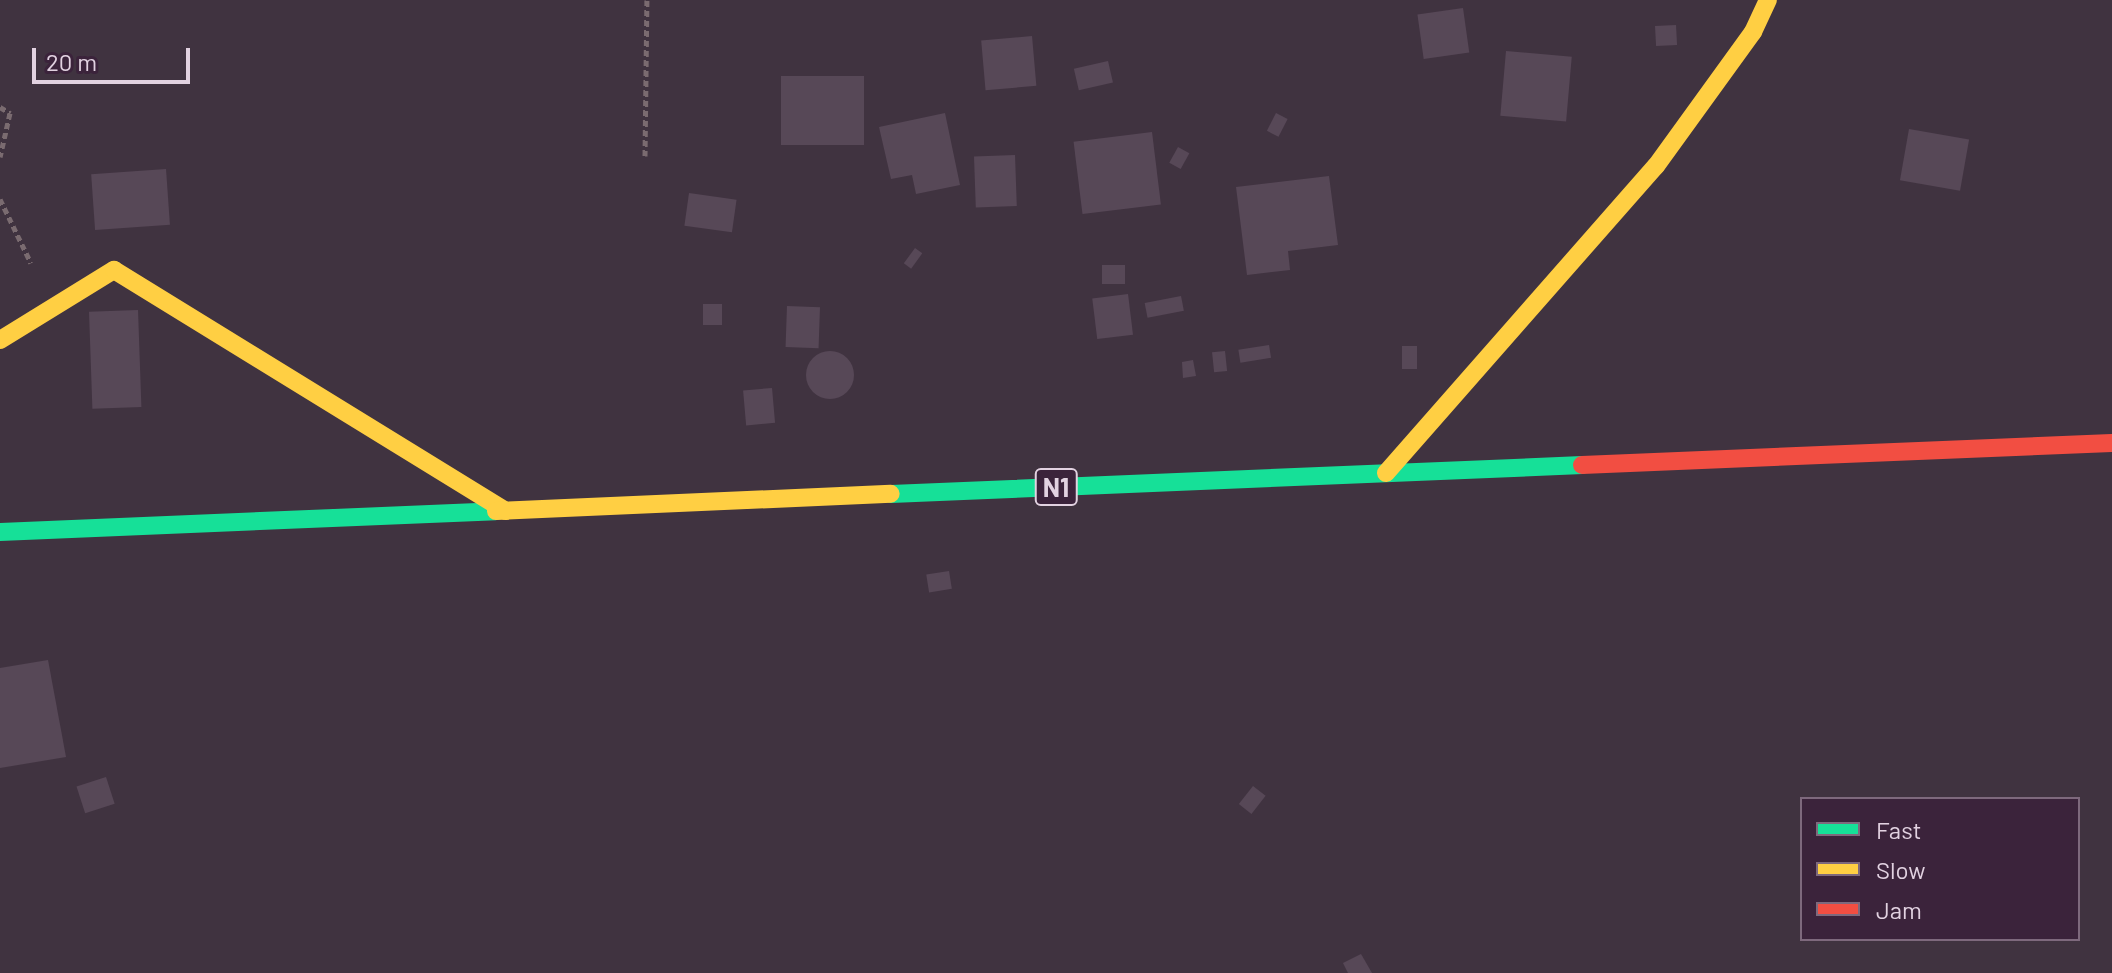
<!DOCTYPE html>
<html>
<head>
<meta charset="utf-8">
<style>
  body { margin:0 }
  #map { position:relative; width:2112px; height:973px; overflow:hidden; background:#403340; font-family:Barlow,sans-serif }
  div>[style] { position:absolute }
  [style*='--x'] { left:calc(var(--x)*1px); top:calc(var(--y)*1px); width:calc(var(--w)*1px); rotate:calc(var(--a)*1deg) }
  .building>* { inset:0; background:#574857; transform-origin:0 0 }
  .round { border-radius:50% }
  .path>* { height:5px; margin-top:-2.5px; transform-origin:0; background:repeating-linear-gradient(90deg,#7a6b70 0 6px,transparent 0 10px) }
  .fast>* { height:18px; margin:-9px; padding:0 9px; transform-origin:9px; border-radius:9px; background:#16e098 }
  .slow>* { height:18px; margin:-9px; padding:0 9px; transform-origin:9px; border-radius:9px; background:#ffcf43 }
  .jam>* { height:18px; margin:-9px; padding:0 9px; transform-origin:9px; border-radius:9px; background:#f24e42 }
  span { translate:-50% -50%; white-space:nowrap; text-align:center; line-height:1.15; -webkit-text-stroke:6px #3b233b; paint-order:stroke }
  .shield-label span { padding:2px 6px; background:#3b233b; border:2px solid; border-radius:6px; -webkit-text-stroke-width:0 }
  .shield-label { font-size:26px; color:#e2d2e1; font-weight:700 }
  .legend { position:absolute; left:1800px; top:797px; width:280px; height:144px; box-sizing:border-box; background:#3b233b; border:2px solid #7e697d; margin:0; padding:10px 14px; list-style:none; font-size:24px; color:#e2d2e1 }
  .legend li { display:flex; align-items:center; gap:16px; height:40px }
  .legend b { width:40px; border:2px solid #7e697d }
  .scale { position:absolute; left:32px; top:48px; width:158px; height:36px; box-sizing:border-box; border:4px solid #e2d2e1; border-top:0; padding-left:10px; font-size:24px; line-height:28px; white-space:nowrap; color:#e2d2e1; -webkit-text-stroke:6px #3b233b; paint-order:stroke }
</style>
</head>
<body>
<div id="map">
  <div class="building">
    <div style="left:1463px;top:8px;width:45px;height:46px;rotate:82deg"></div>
    <div style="left:1676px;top:25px;width:20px;height:21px;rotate:87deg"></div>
    <div style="left:1032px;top:36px;width:50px;height:51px;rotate:85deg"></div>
    <div style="left:1506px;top:51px;width:66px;height:65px;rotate:5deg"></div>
    <div style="left:1108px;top:61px;width:22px;height:35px;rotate:77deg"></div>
    <div style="left:781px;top:76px;width:83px;height:69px"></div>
    <div style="clip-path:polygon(945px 113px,960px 185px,916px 194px,912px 175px,891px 179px,879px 127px)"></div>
    <div style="left:1276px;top:113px;width:13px;height:20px;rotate:27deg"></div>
    <div style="left:1909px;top:129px;width:61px;height:52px;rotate:10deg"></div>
    <div style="left:1152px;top:132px;width:73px;height:79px;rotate:83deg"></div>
    <div style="left:1178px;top:147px;width:13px;height:18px;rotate:29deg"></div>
    <div style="left:1015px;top:155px;width:51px;height:41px;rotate:88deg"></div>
    <div style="left:166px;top:169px;width:56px;height:75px;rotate:86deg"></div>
    <div style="clip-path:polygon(1329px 176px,1338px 245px,1288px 251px,1290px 270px,1247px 275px,1236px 187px)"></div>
    <div style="left:689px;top:193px;width:48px;height:33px;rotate:8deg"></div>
    <div style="left:915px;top:248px;width:9px;height:19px;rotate:36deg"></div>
    <div style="left:1102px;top:265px;width:23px;height:19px"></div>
    <div style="left:1128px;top:294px;width:41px;height:36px;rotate:83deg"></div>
    <div style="left:1181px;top:296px;width:15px;height:37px;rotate:79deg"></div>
    <div style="left:703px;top:304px;width:19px;height:21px"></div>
    <div style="left:787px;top:306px;width:33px;height:41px;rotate:2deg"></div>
    <div style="left:138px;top:310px;width:97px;height:49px;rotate:88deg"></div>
    <div style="left:1269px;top:345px;width:13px;height:31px;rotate:81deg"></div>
    <div style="left:1402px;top:346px;width:15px;height:23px"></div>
    <div class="round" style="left:806px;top:351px;width:48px;height:48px"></div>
    <div style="left:1225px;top:351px;width:20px;height:13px;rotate:84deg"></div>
    <div style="clip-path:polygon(1193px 360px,1196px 376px,1183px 378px,1182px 362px)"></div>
    <div style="left:772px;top:388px;width:35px;height:29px;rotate:85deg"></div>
    <div style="left:949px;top:571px;width:18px;height:23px;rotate:81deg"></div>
    <div style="clip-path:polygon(48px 660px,66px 757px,0 768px,0 668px)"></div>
    <div style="left:106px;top:777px;width:28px;height:31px;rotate:72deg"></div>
    <div style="left:1253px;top:786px;width:16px;height:23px;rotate:38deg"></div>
    <div style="clip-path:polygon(1361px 954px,1372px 973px,1348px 973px,1343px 963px)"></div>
  </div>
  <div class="path">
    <div style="--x:0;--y:107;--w:12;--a:31"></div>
    <div style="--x:10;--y:113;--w:45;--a:102.8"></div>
    <div style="--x:645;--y:156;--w:156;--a:-89.3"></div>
    <div style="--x:0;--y:199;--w:71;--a:64.2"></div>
  </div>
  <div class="fast">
    <div style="--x:891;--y:494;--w:692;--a:-2.4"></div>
    <div style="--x:0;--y:532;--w:496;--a:-2.4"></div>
  </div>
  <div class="slow">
    <div style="--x:0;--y:340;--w:134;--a:-31.6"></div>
    <div style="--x:114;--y:270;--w:460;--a:31.6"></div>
    <div style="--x:1386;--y:473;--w:409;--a:-48.7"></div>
    <div style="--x:1656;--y:166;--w:165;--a:-54.1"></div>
    <div style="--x:1753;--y:32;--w:35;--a:-65"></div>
    <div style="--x:496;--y:511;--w:395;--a:-2.5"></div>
  </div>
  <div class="jam">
    <div style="--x:1582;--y:465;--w:530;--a:-2.38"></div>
  </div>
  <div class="shield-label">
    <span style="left:1056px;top:487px">N1</span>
  </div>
  <ul class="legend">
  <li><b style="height:10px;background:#16e098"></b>Fast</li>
  <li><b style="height:10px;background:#ffcf43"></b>Slow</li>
  <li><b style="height:10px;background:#f24e42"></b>Jam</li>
  </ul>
  <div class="scale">20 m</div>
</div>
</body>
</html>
